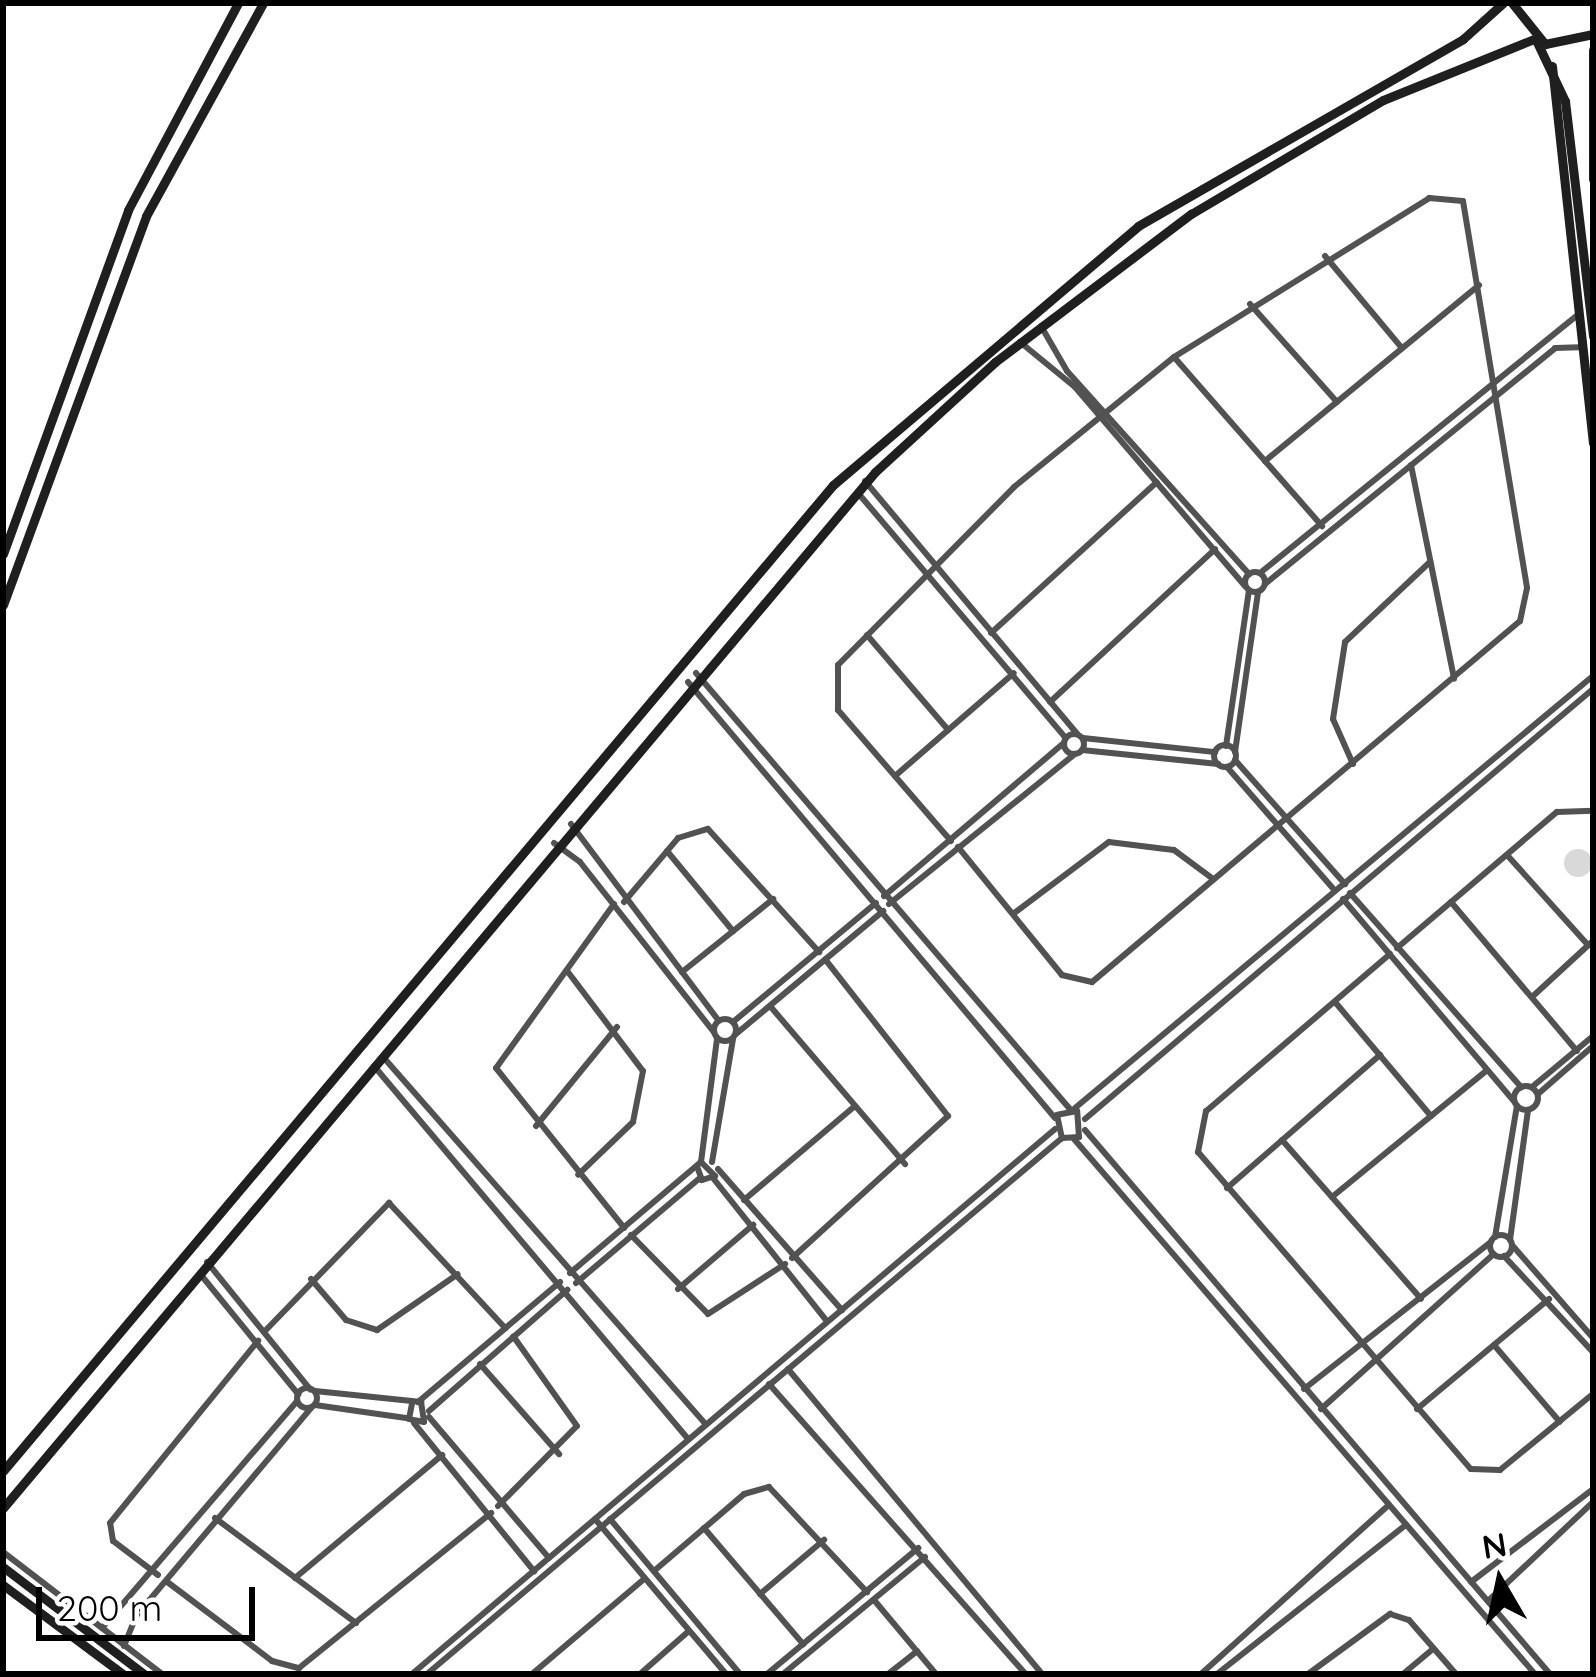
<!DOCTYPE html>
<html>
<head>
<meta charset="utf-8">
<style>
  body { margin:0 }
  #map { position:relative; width:1596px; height:1677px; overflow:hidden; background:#fff; font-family:Quicksand,sans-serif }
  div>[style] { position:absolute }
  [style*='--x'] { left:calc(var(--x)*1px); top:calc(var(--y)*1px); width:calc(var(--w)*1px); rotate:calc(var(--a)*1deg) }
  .green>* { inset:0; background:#d9d9d9 }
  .round { border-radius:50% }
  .street>* { height:6px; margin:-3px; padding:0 3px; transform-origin:3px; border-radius:3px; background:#525252 }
  .street>.ring { margin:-3px; padding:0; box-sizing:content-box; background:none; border:6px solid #525252; border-radius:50% }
  .secondary>* { height:9px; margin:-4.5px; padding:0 4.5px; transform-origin:4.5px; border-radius:4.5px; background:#1f1f1f }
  span { translate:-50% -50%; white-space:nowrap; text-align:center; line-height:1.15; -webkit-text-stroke:9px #fff; paint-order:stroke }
  .frame { position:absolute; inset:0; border:6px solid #000; pointer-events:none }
  .north { position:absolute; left:1440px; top:1521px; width:120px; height:120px; -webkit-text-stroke:9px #fff; paint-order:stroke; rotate:351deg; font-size:33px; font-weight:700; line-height:48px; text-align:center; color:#000 }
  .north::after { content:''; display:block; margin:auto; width:42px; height:54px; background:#000; clip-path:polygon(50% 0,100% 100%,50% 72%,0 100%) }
  .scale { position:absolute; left:36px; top:1587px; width:219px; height:54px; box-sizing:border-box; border:6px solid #000; border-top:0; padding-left:15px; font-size:36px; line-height:42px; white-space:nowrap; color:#000; -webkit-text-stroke:9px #fff; paint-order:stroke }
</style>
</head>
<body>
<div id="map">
  <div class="green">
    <div class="round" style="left:1564px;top:849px;width:28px;height:28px"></div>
  </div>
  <div class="street">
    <div style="--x:1325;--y:256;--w:120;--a:50.1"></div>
    <div style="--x:1250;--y:304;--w:131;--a:48.4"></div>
    <div style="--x:1041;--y:326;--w:52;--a:60"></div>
    <div style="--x:1067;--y:371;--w:273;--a:48.1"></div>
    <div style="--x:1020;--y:342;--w:71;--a:39.3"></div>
    <div style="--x:1075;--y:387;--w:262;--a:49.5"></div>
    <div style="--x:1174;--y:357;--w:225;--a:48.8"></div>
    <div style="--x:1265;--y:461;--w:277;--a:-39.4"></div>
    <div style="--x:1411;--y:465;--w:218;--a:78.6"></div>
    <div style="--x:865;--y:481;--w:330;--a:50"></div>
    <div style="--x:858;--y:493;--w:321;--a:49.7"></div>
    <div class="ring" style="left:1245px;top:572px;width:14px;height:14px"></div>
    <div style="--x:1260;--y:573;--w:407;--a:-39.1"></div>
    <div style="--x:1265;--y:584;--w:374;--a:-39.1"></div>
    <div style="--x:1555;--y:348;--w:24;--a:-2"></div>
    <div style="--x:991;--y:633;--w:224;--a:-42.3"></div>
    <div style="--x:867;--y:635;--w:125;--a:49.5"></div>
    <div style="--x:696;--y:673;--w:574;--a:49.38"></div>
    <div style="--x:688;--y:682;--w:570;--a:49.91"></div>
    <div style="--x:1050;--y:702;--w:225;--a:-42.8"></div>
    <div class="ring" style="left:1064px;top:734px;width:14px;height:14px"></div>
    <div style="--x:1083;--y:738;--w:133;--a:6.1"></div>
    <div class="ring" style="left:1214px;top:745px;width:16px;height:16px"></div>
    <div style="--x:1226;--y:746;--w:157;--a:-81.6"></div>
    <div style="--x:1082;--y:750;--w:137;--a:5.9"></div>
    <div style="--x:1235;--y:752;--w:162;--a:-81.8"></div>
    <div style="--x:1235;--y:760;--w:166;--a:48.4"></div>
    <div style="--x:1353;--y:764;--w:49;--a:-114"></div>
    <div style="--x:1333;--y:719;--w:78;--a:-81.1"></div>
    <div style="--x:1345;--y:642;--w:117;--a:-43.3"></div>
    <div style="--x:1227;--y:767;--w:164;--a:48.9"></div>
    <div style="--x:895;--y:776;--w:157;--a:-40.9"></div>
    <div style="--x:571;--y:824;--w:246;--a:53.1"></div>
    <div style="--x:951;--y:841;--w:173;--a:-130.8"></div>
    <div style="--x:838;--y:710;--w:45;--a:-90"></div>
    <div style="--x:838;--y:665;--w:250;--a:-45.3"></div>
    <div style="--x:1014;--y:487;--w:206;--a:-39.1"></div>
    <div style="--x:1174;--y:357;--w:301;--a:-31.9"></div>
    <div style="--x:1429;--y:198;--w:34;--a:5"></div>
    <div style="--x:1463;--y:201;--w:392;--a:80.6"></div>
    <div style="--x:1527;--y:588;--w:34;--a:102"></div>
    <div style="--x:1520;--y:621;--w:560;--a:139.85"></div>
    <div style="--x:1092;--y:982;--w:31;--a:-167"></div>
    <div style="--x:1062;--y:975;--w:165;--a:-129.1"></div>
    <div style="--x:554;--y:843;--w:32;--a:36"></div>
    <div style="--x:580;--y:862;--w:216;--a:51.8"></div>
    <div style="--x:667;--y:851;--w:104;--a:50.5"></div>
    <div style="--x:1507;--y:855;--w:121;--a:48"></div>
    <div style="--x:1350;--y:893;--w:259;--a:48.6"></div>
    <div style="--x:884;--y:896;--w:236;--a:-40.4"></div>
    <div style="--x:1343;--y:899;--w:265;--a:49.8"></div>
    <div style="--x:624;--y:902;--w:84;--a:-49.8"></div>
    <div style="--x:678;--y:838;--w:31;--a:-17"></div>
    <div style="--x:708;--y:829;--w:166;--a:47.9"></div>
    <div style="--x:1451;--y:902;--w:195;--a:49.8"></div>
    <div style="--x:614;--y:904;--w:202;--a:125.7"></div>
    <div style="--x:496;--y:1068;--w:205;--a:51.3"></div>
    <div style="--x:889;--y:904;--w:239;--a:-38.9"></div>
    <div style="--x:1013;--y:914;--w:120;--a:-36.9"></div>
    <div style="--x:1109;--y:842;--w:65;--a:7"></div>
    <div style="--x:1174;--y:850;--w:49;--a:36.6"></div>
    <div style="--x:1397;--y:948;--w:210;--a:-40.4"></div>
    <div style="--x:1557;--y:812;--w:36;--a:-2"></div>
    <div style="--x:1390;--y:954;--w:242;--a:139.5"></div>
    <div style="--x:1206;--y:1111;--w:42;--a:101"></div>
    <div style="--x:1198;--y:1152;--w:418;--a:49.3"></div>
    <div style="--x:1471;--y:1469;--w:29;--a:2"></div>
    <div style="--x:1500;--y:1470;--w:120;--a:-39.3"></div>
    <div style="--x:568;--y:972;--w:124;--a:52.9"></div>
    <div style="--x:643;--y:1071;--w:52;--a:101.1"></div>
    <div style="--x:633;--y:1122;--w:76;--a:136.1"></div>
    <div style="--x:682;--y:972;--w:117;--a:-38.7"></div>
    <div style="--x:1532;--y:997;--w:83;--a:-42.6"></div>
    <div style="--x:1335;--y:1002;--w:149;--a:49.9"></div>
    <div style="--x:770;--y:1006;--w:208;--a:49.5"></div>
    <div class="ring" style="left:714px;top:1019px;width:16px;height:16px"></div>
    <div style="--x:733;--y:1022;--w:186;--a:-39.8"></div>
    <div style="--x:736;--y:1034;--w:192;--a:-39.9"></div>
    <div style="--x:384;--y:1058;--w:487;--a:48.7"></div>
    <div style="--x:374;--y:1066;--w:488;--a:49.9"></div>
    <div class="ring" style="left:1514px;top:1086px;width:18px;height:18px"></div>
    <div style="--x:1532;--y:1087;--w:80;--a:-39.9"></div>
    <div style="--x:1538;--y:1094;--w:73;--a:-41.1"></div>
    <div style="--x:1075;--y:1108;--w:674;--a:-39.83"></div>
    <div style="--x:1085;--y:1119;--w:666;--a:-40.25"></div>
    <div style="--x:536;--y:1126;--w:128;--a:-50.7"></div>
    <div style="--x:1085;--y:1130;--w:716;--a:49.48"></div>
    <div style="--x:1074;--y:1139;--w:706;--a:49.25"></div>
    <div style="--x:1282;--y:1140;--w:211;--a:48.8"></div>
    <div style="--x:1593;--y:1149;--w:67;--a:90"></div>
    <div style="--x:701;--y:1162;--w:125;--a:-82.6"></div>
    <div style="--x:712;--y:1162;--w:125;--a:-80.3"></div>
    <div style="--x:718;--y:1169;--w:188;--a:48.7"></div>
    <div style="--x:713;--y:1178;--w:181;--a:51.5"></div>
    <div style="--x:1227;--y:1188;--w:203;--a:-41"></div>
    <div style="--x:1332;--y:1197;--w:200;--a:-39.3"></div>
    <div style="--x:744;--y:1200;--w:145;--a:-40.3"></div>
    <div style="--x:631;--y:1235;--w:110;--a:45.7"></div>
    <div style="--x:708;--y:1314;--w:92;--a:-33"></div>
    <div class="ring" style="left:1490px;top:1235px;width:16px;height:16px"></div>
    <div style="--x:1495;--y:1237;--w:133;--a:-80.5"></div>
    <div style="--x:1510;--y:1240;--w:131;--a:-82.1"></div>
    <div style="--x:1512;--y:1245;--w:123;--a:48.9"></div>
    <div style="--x:1504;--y:1256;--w:131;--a:47.2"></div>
    <div style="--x:792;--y:1258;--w:211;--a:-42.3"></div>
    <div style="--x:948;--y:1116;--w:199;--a:-128.1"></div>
    <div style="--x:207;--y:1262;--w:164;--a:51"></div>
    <div style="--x:570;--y:1273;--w:172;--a:-40.3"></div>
    <div style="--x:701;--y:1162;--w:20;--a:45"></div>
    <div style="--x:715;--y:1176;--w:14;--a:163"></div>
    <div style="--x:702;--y:1180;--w:15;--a:-110"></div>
    <div style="--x:201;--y:1275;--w:154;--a:50.8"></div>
    <div style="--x:311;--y:1279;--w:54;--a:49.5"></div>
    <div style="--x:346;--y:1320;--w:33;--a:18"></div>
    <div style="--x:377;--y:1330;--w:98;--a:-34.7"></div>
    <div style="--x:576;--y:1283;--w:162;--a:-40.3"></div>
    <div style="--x:678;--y:1289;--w:99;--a:-40.5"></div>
    <div style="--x:264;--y:1332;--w:180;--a:-45.9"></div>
    <div style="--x:389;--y:1203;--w:171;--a:47.1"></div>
    <div style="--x:1494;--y:1345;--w:101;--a:49.4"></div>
    <div style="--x:480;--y:1364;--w:120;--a:48.7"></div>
    <div style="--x:788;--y:1369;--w:397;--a:50.2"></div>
    <div style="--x:769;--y:1384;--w:387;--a:48.5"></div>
    <div class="ring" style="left:297px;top:1388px;width:14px;height:14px"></div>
    <div style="--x:1304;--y:1389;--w:238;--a:-38.2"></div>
    <div style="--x:315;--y:1391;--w:107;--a:5.9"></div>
    <div style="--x:421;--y:1402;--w:20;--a:81"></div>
    <div style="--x:424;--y:1422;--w:15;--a:-169"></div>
    <div style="--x:409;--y:1419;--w:15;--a:-79"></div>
    <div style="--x:418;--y:1402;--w:186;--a:-40.2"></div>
    <div style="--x:315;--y:1405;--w:92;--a:8.1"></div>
    <div style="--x:1321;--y:1409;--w:232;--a:-41.9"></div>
    <div style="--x:1417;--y:1409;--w:172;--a:-39.8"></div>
    <div style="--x:429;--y:1411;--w:184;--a:-41.2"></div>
    <div style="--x:429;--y:1417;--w:185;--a:49.6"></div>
    <div style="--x:414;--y:1423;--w:191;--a:51"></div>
    <div style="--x:498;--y:1506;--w:112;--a:-45.4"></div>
    <div style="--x:577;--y:1426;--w:110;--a:-125.4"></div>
    <div style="--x:215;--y:1518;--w:176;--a:36.7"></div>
    <div style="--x:595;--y:1519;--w:203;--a:49.8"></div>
    <div style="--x:610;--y:1519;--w:202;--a:50"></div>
    <div style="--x:704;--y:1528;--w:153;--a:49.5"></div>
    <div style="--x:3;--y:1552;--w:200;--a:37.5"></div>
    <div style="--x:654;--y:1571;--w:118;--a:-40.5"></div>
    <div style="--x:744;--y:1494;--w:26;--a:-16"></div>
    <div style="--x:769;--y:1487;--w:144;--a:47"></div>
    <div style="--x:158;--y:1575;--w:56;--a:-142.9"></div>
    <div style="--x:113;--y:1541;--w:18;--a:-99"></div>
    <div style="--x:110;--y:1523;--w:235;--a:-50.9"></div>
    <div style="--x:295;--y:1578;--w:192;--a:-39.9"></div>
    <div style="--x:166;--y:1581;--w:133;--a:37"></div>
    <div style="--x:272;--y:1661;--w:28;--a:15"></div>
    <div style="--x:299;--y:1668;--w:247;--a:-38.9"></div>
    <div style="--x:1471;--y:1582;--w:153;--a:-37.3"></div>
    <div style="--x:1593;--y:1592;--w:23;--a:90"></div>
    <div style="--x:760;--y:1594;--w:84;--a:-40.2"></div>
    <div style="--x:874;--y:1600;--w:97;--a:50"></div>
    <div style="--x:1488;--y:1601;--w:144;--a:-43.3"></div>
    <div style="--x:102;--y:1628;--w:299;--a:-49.3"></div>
    <div style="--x:124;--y:1646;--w:32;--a:-68"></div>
    <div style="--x:136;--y:1616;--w:272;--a:-49.9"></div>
    <div style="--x:412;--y:1674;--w:843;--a:-40.28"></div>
    <div style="--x:427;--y:1674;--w:831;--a:-40.17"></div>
    <div style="--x:1062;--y:1138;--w:17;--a:-3"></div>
    <div style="--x:1079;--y:1137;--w:26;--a:-94"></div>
    <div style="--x:1077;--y:1111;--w:20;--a:169"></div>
    <div style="--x:1057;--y:1115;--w:24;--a:78"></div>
    <div style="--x:532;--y:1674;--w:147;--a:-40.3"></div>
    <div style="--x:640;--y:1674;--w:65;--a:-41.3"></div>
    <div style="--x:767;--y:1674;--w:197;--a:-39.8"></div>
    <div style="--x:783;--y:1674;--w:184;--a:-39.5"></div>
    <div style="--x:888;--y:1674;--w:37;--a:-38"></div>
    <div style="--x:1201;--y:1674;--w:253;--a:-42"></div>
    <div style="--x:1217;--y:1674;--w:241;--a:-38.3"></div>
    <div style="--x:1308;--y:1674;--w:102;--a:-36.2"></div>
    <div style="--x:1390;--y:1614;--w:20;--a:18"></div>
    <div style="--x:1409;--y:1620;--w:72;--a:49"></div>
    <div style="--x:1403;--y:1674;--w:39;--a:-40"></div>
  </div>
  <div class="secondary">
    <div style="--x:1512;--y:3;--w:53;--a:51.2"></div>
    <div style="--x:1545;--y:44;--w:49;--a:-11.8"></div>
    <div style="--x:1536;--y:40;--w:68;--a:64.6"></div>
    <div style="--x:1565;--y:101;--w:237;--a:83.2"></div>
    <div style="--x:1593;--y:50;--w:129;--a:90"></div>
    <div style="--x:1552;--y:66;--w:379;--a:83.8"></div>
    <div style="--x:3;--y:554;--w:366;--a:-70"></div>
    <div style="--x:128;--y:210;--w:234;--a:-62"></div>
    <div style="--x:3;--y:605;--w:414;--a:-69.8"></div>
    <div style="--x:146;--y:216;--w:243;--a:-61.2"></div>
    <div style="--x:3;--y:1471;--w:1289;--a:-49.91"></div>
    <div style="--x:833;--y:485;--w:400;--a:-40.3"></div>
    <div style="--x:1138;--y:226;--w:375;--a:-29.9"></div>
    <div style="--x:1463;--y:39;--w:54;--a:-42"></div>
    <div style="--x:3;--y:1508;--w:1354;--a:-49.91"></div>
    <div style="--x:875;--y:472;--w:163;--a:-42.5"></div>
    <div style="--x:995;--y:362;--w:246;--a:-37.1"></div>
    <div style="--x:1191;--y:214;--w:223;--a:-30.7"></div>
    <div style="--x:1383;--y:100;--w:163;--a:-22"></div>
    <div style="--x:3;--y:1567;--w:177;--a:37.2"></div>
    <div style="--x:3;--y:1585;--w:149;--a:36.6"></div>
  </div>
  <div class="frame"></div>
  <div class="north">N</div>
  <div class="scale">200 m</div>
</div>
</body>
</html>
